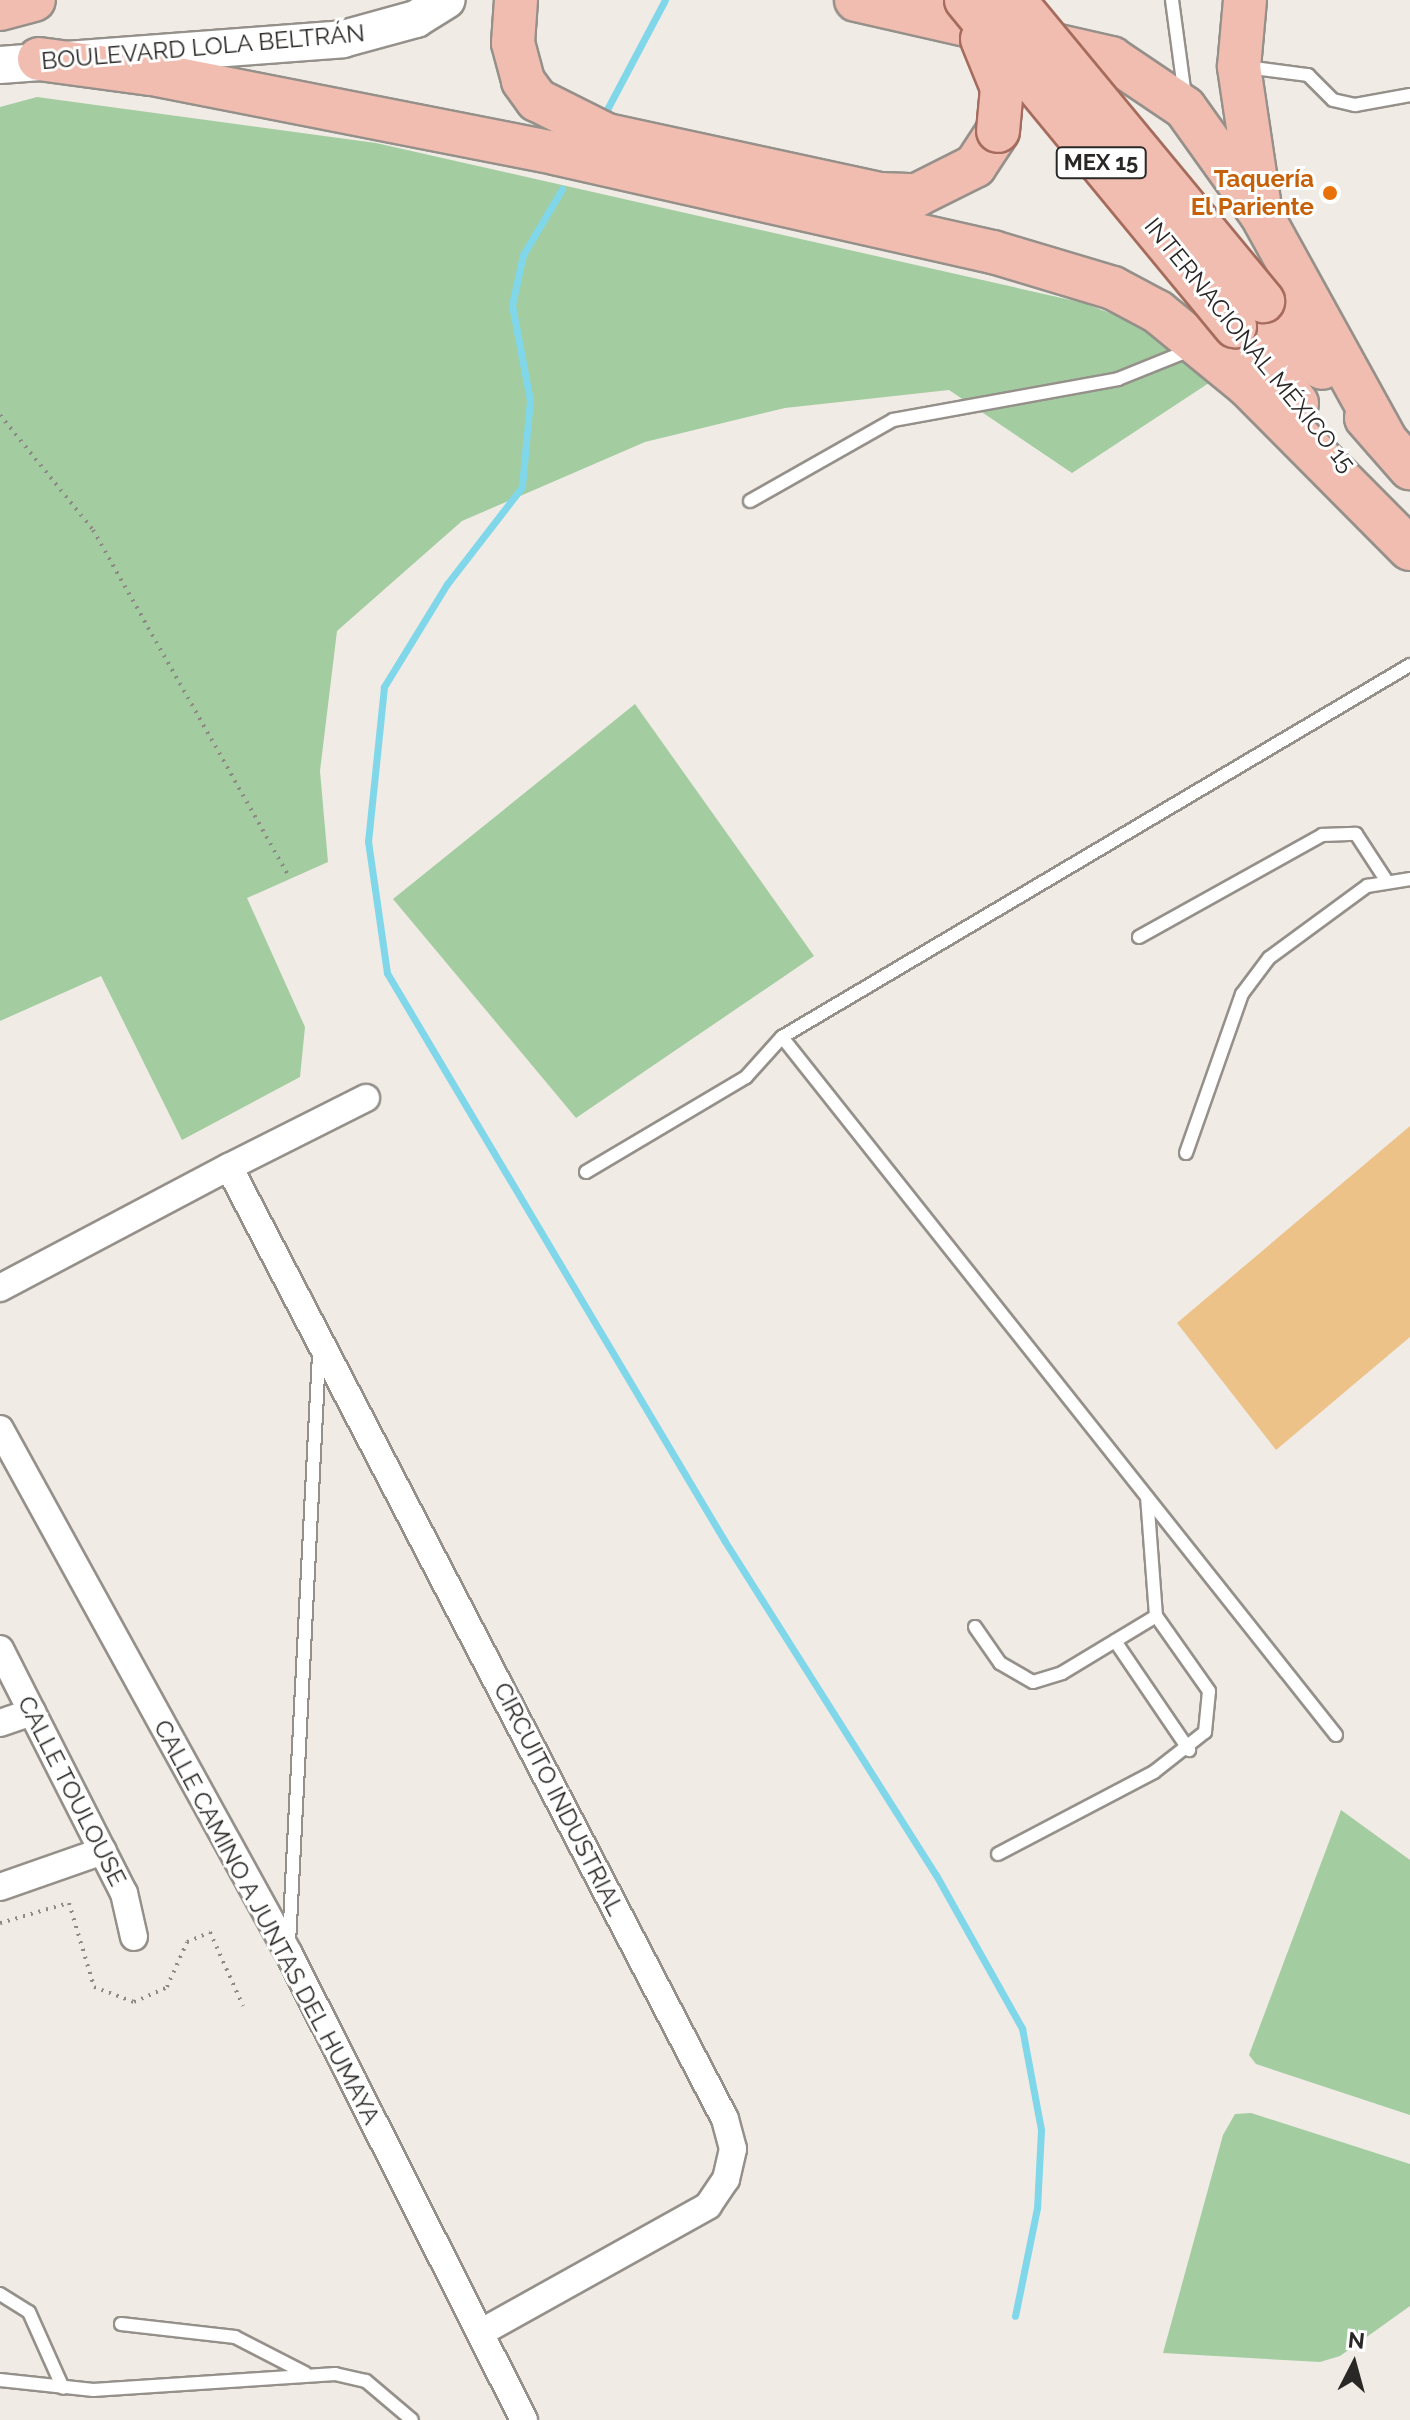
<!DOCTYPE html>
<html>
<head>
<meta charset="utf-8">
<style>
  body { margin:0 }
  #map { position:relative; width:1410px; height:2420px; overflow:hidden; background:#f0ebe5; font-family:Raleway,sans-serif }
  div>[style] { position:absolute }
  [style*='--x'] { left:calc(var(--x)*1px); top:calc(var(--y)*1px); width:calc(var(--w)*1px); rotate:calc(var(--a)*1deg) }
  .green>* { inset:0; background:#a3cda1 }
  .stream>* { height:7px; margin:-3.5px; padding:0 3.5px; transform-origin:3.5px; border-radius:3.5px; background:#80d7ea }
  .building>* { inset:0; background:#ecc289 }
  .path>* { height:4px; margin-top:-2px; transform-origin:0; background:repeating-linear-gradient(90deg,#8d8985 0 2px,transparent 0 8px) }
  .roads { filter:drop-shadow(2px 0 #95908a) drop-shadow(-2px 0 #95908a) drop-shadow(0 2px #95908a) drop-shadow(0 -2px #95908a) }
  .lane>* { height:12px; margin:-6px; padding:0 6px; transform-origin:6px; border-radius:6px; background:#fff }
  .street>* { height:26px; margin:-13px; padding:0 13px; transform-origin:13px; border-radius:13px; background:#fff }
  .secondary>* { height:36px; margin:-18px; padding:0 18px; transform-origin:18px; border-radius:18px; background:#fff }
  .primary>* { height:42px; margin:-21px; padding:0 21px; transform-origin:21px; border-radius:21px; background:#f1bdb0 }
  .bridges { filter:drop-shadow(2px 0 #a56c5d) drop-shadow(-2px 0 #a56c5d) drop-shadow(0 2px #a56c5d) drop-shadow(0 -2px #a56c5d) }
  .primary-bridge>* { height:42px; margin:-21px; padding:0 21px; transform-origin:21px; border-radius:21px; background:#f1bdb0 }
  .dots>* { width:22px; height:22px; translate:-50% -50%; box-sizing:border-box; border:4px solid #fff; border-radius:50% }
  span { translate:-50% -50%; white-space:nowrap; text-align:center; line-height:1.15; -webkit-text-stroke:6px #fff; paint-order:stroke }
  .shield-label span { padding:2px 6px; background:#fff; border:2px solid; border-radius:6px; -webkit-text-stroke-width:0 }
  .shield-label { font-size:22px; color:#2a2826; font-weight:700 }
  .street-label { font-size:24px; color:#2a2826 }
  .food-label { font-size:24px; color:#c56008; font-weight:700 }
  .right { translate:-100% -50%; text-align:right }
  .north { position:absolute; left:1314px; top:2324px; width:80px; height:80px; -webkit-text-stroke:6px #fff; paint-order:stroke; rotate:6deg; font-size:22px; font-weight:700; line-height:32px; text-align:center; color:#2a2826 }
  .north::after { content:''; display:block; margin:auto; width:28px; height:36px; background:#2a2826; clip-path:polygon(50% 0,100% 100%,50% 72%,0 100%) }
</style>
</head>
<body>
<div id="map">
  <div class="green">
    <div style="clip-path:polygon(37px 97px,376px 143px,1084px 303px,1169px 336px,1215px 379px,1072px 473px,949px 390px,785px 408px,645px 442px,462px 521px,337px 631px,320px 771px,328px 862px,247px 898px,305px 1027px,300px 1077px,182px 1140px,101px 976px,0 1021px,0 107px)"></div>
    <div style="clip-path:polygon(635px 704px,814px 956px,576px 1118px,393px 899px)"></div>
    <div style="clip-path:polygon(1341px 1810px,1410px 1860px,1410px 2115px,1256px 2064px,1249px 2055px)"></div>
    <div style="clip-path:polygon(1251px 2113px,1410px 2164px,1410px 2306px,1340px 2356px,1320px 2362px,1163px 2353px,1223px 2135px,1235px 2114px)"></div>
  </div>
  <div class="stream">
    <div style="--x:603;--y:117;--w:132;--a:-62.1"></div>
    <div style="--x:562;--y:189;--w:77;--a:120.6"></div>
    <div style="--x:523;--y:255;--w:51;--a:102.4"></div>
    <div style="--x:512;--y:305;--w:97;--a:79.3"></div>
    <div style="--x:530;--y:400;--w:87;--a:95.3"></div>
    <div style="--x:522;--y:487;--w:123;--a:127.7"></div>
    <div style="--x:447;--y:584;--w:121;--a:121.5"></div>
    <div style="--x:384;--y:687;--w:155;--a:95.9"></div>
    <div style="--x:368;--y:841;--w:133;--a:81.8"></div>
    <div style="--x:387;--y:973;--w:660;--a:59.27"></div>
    <div style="--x:724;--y:1540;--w:396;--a:57.7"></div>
    <div style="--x:936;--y:1875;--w:176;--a:60.7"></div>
    <div style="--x:1022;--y:2028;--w:104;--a:79.4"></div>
    <div style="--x:1041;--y:2130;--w:78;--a:92.9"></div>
    <div style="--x:1037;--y:2208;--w:110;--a:101.5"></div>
  </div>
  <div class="building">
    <div style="clip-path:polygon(1410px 1126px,1410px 1337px,1276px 1450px,1177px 1323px)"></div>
  </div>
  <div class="path">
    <div style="--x:0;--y:415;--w:148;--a:51"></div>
    <div style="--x:93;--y:530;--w:398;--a:60.5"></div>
    <div style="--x:0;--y:1923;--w:72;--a:-16.2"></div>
    <div style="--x:69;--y:1903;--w:88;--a:73.4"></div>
    <div style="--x:94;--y:1987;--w:43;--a:20.6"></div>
    <div style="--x:134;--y:2002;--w:36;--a:-24"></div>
    <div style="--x:167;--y:1987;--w:49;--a:-66"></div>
    <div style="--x:187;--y:1942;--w:25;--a:-23"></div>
    <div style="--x:210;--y:1932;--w:81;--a:66"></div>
  </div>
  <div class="roads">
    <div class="lane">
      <div style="--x:1172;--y:0;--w:97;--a:82.3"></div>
      <div style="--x:1246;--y:67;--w:63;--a:7.4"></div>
      <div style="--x:1308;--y:75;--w:35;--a:45"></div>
      <div style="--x:1333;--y:100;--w:23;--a:13"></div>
      <div style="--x:1355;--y:105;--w:56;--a:-10.3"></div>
      <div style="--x:750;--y:501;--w:164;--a:-29.5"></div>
      <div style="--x:893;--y:420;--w:229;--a:-10.3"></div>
      <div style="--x:1118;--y:379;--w:78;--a:-21.9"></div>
      <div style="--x:1139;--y:937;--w:210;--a:-29.1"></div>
      <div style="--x:1322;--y:835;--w:34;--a:-2"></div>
      <div style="--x:1356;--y:834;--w:55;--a:56.9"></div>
      <div style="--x:1186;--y:1153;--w:169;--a:-70.6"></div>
      <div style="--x:1242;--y:994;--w:45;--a:-53.1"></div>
      <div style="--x:1269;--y:958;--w:122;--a:-36.3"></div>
      <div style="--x:1367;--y:886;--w:44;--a:-9.2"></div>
      <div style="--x:586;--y:1172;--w:186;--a:-30.7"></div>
      <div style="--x:746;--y:1077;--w:54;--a:-48"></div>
      <div style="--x:975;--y:1627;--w:44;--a:55.2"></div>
      <div style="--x:1000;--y:1663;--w:38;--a:30"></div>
      <div style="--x:1033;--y:1682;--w:30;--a:-17"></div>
      <div style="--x:1062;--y:1673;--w:110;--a:-31.2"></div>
      <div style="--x:1115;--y:1641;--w:132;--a:55.8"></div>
      <div style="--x:1336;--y:1735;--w:891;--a:-128.44"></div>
      <div style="--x:782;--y:1037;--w:730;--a:-30.64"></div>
      <div style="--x:998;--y:1854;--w:176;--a:-27.7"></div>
      <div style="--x:1154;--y:1772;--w:65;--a:-38.1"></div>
      <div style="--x:1205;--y:1732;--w:41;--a:-84.4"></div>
      <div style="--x:1209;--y:1691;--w:92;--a:-125.2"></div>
      <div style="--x:1156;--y:1616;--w:119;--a:-94.3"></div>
      <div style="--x:289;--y:1943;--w:590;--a:-87.08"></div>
      <div style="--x:0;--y:2294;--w:34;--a:32"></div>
      <div style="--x:29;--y:2312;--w:83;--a:65.9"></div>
      <div style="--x:121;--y:2324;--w:115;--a:6.5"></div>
      <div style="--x:235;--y:2337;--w:79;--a:27.2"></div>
      <div style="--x:0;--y:2380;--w:94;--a:6.1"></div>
      <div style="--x:93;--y:2390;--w:243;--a:-3.8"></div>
      <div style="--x:335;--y:2374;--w:32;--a:13"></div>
      <div style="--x:366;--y:2381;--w:60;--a:40.3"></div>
    </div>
    <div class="street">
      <div style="--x:366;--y:1098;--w:153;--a:153.3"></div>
      <div style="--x:229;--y:1167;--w:1073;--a:62.48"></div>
      <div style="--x:725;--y:2119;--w:31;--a:75"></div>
      <div style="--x:733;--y:2149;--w:31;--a:103"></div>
      <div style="--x:726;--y:2179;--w:32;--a:124"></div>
      <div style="--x:708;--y:2206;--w:259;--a:150.9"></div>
      <div style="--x:0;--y:1288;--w:259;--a:-27.9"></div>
      <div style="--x:0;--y:1429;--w:599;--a:61.17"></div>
      <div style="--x:289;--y:1954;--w:522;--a:63.24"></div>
      <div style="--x:0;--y:1649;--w:274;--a:63.1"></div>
      <div style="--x:124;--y:1893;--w:45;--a:77.2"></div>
      <div style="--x:0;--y:1723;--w:34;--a:-19"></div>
      <div style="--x:0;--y:1887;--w:109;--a:-19.3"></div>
    </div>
    <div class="secondary">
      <div style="--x:0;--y:65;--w:344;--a:-4.3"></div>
      <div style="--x:343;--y:39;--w:76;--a:-15.3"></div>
      <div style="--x:416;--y:19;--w:36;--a:-32"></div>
    </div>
    <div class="primary">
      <div style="--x:516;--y:0;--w:43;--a:94"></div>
      <div style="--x:513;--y:43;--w:39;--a:75"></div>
      <div style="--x:523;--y:81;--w:24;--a:54"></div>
      <div style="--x:537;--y:100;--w:78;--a:26.6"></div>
      <div style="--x:607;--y:135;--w:278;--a:12.2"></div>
      <div style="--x:879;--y:194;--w:38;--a:2"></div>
      <div style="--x:917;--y:195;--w:65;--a:-26.6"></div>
      <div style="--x:975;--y:166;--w:42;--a:-56.7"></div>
      <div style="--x:856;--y:0;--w:262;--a:12.8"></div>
      <div style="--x:1111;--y:58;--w:89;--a:34"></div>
      <div style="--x:1185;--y:108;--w:130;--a:54.4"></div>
      <div style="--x:1261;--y:214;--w:257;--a:61.1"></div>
      <div style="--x:1245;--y:0;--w:67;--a:95.1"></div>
      <div style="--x:1239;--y:67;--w:135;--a:81.5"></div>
      <div style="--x:0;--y:9;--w:35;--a:-15"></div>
      <div style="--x:39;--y:59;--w:114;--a:7.6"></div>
      <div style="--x:152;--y:74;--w:414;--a:11.1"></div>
      <div style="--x:558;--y:154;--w:446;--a:12.7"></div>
      <div style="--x:993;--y:252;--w:125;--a:16.7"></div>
      <div style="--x:1113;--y:288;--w:51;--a:28.1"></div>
      <div style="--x:1158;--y:312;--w:115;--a:39.4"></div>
      <div style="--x:1247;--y:385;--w:231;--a:45.2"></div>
      <div style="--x:1263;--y:301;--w:89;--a:48.6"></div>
      <div style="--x:1235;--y:326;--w:99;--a:51.2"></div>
      <div style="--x:1366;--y:418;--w:67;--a:48.7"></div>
    </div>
  </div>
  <div class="bridges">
    <div class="primary-bridge">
      <div style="--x:966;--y:0;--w:423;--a:50.5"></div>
      <div style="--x:1014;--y:0;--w:391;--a:50.4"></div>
      <div style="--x:982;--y:39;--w:53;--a:67.8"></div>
      <div style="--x:1002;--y:88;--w:43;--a:95.3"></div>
    </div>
  </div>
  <div class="dots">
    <div style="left:1330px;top:193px;background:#e8710a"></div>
  </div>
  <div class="shield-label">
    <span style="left:1101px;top:163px">MEX 15</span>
  </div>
  <div class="street-label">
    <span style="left:203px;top:47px;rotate:-5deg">BOULEVARD LOLA BELTRÁN</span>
    <span style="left:1250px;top:345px;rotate:51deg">INTERNACIONAL MÉXICO 15</span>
    <span style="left:72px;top:1791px;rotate:63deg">CALLE TOULOUSE</span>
    <span style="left:559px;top:1799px;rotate:63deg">CIRCUITO INDUSTRIAL</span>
    <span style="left:267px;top:1922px;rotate:62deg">CALLE CAMINO A JUNTAS DEL HUMAYA</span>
  </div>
  <div class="food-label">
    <span class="right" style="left:1314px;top:193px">Taquería<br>El Pariente</span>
  </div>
  <div class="north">N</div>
</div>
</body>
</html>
